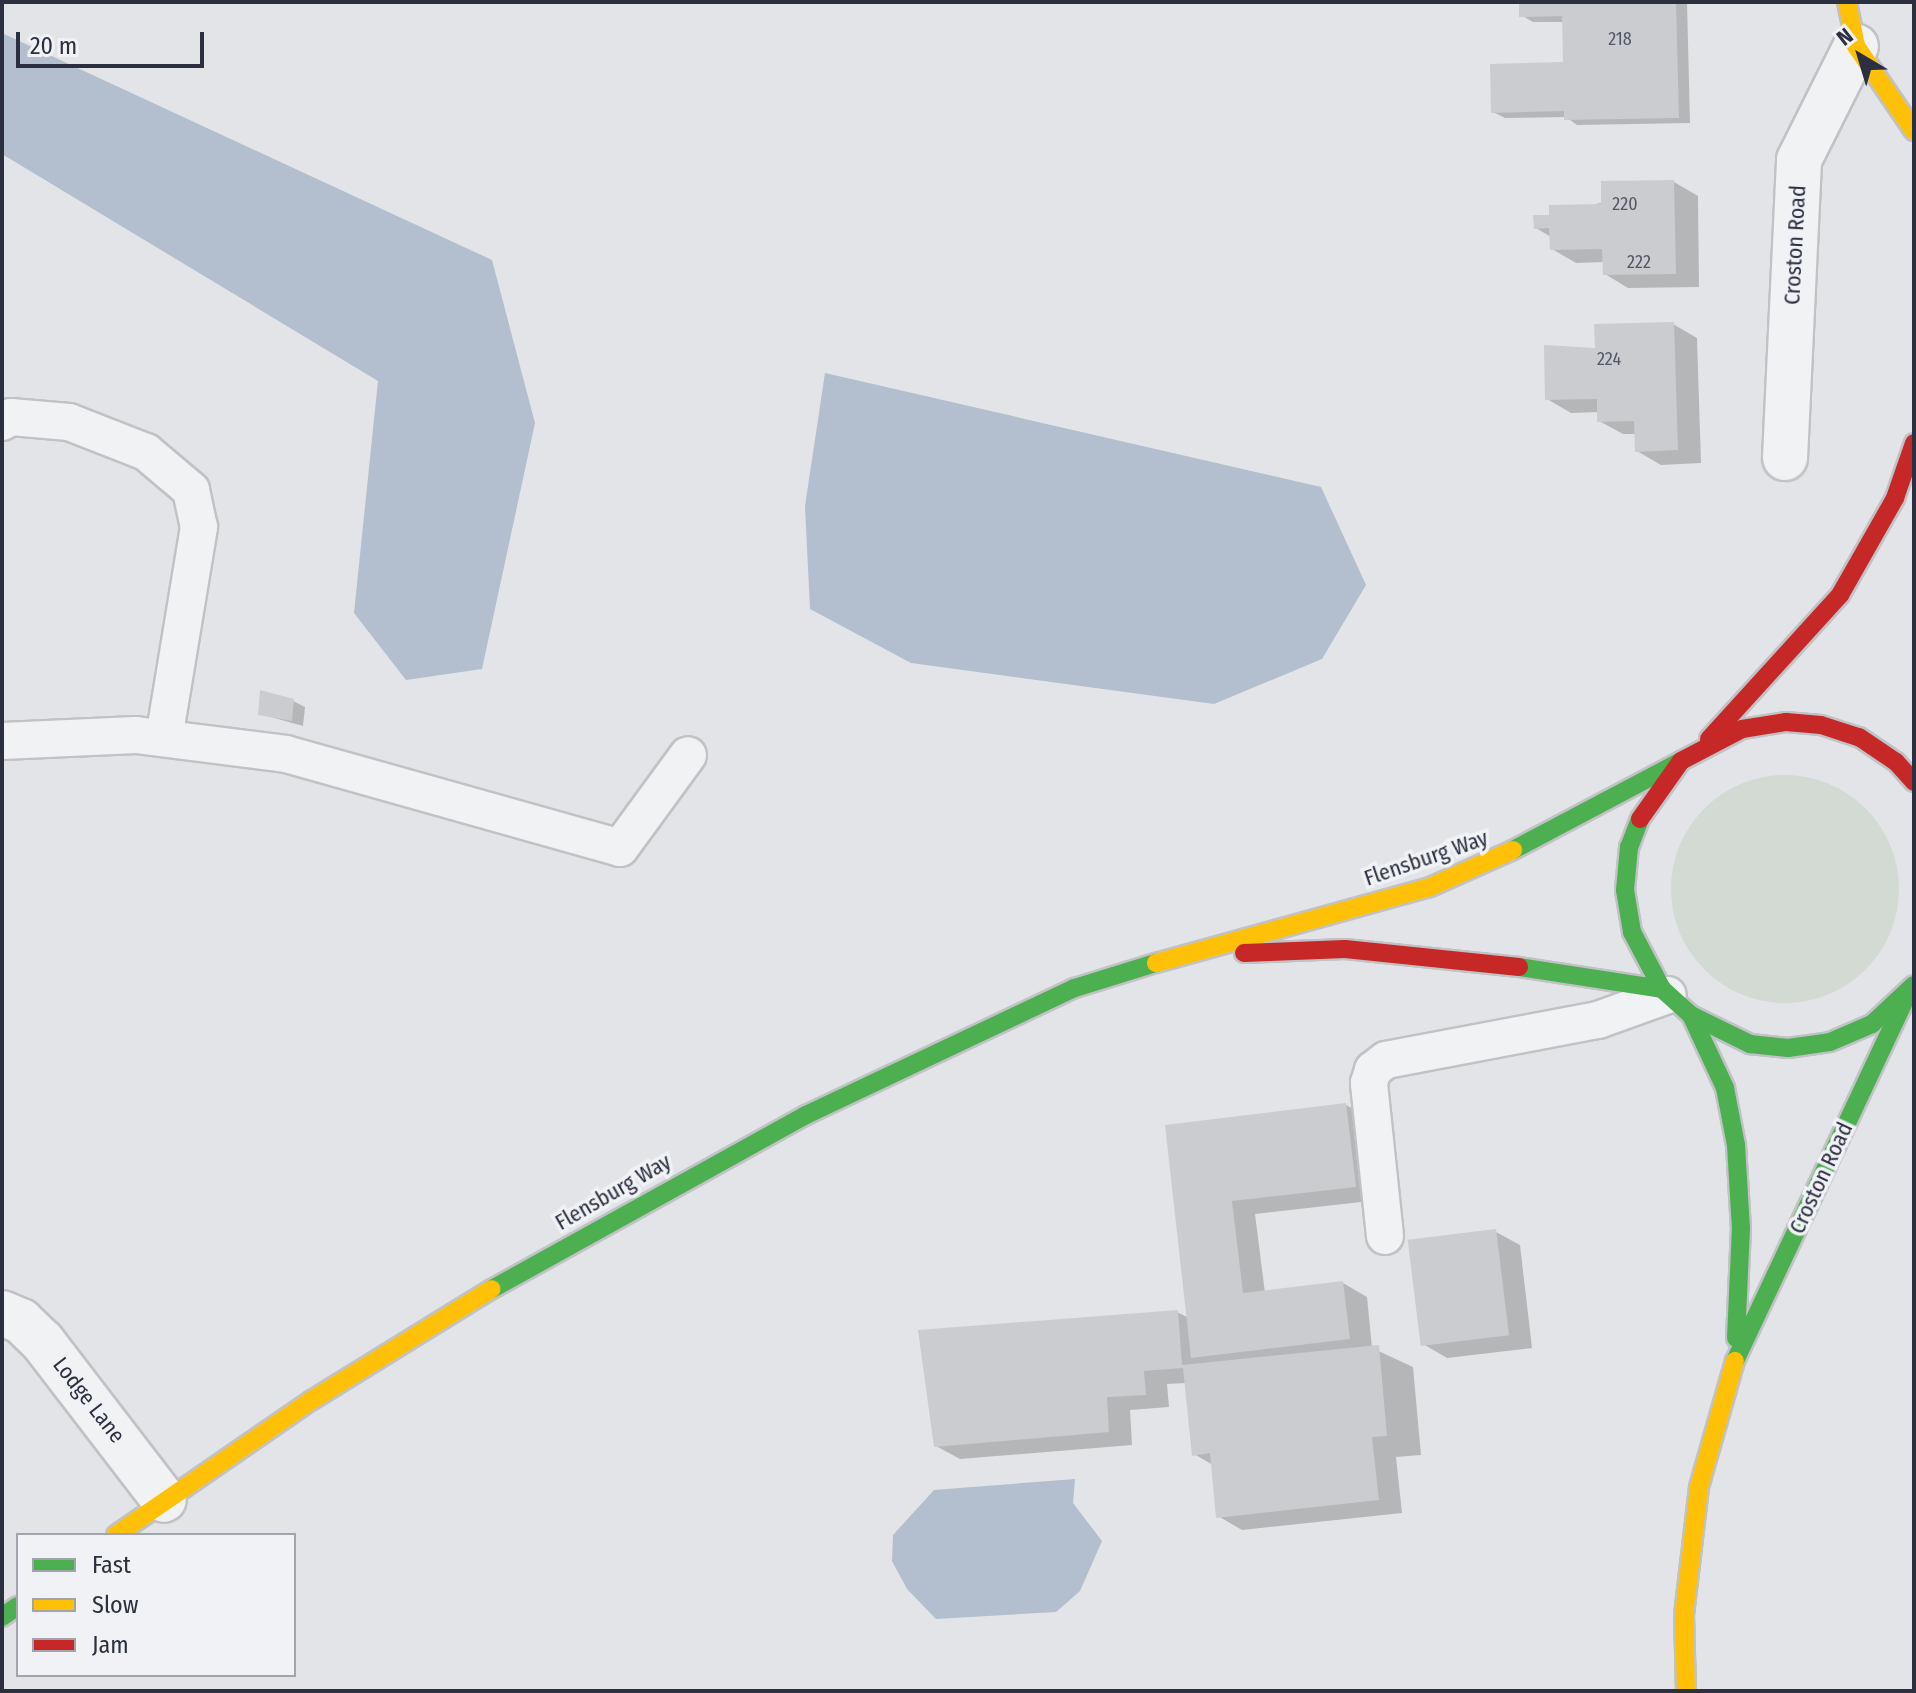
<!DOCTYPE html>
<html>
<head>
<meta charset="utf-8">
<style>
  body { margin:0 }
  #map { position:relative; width:1916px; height:1693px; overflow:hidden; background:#e2e4e7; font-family:"Fira Sans Condensed",sans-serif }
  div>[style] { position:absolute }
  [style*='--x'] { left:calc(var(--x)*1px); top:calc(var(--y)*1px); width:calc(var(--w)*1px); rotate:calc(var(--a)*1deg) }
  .green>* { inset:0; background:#d2dad3 }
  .round { border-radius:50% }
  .water>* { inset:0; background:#b3becf }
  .shadow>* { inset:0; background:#0003 }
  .building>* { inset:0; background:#cacccf; transform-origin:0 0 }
  .roads { filter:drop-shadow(2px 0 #c1c2c5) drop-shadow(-2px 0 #c1c2c5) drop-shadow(0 2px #c1c2c5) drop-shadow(0 -2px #c1c2c5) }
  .lane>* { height:36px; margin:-18px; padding:0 18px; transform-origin:18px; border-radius:18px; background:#f1f2f4 }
  .street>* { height:44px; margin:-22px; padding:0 22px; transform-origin:22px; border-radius:22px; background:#f1f2f4 }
  .fast>* { height:18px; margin:-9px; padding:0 9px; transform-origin:9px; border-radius:9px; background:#4caf50 }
  .slow>* { height:18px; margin:-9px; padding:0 9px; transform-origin:9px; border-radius:9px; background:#ffc107 }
  .jam>* { height:18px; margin:-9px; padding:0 9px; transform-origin:9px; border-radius:9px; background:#c62828 }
  span { translate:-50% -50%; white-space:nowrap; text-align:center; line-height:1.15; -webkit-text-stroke:7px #f0f2f6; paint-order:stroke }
  .number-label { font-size:18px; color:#545764 }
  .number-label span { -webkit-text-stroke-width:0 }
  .street-label { font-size:22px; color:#2b2f3f }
  .frame { position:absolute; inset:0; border:4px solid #2b2f3f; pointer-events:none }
  .legend { position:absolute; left:16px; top:1533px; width:280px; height:144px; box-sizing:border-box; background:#f0f2f6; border:2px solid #a1a4ad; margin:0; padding:10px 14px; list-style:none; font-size:24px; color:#2b2f3f }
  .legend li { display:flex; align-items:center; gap:16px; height:40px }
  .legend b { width:40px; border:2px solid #a1a4ad }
  .north { position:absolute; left:1820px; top:16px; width:80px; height:80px; -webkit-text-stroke:6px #f0f2f6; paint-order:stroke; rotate:322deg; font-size:22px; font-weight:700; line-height:32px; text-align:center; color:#2b2f3f }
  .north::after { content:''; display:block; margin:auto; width:28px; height:36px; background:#2b2f3f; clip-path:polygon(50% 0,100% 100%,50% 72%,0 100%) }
  .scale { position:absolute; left:16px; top:32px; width:188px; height:36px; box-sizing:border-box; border:4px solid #2b2f3f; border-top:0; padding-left:10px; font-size:24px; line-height:28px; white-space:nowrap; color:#2b2f3f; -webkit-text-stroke:6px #f0f2f6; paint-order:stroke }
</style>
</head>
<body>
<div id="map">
  <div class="green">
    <div class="round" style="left:1671px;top:775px;width:228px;height:228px"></div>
  </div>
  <div class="water">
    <div style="clip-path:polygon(2px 33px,492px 260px,535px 423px,482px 669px,406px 680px,354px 613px,378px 381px,2px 154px)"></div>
    <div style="clip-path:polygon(825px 373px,1321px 487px,1366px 585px,1322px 659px,1214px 704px,911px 663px,810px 609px,805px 506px)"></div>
    <div style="clip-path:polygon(1075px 1479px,1073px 1503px,1102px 1541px,1080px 1591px,1056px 1612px,936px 1619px,907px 1589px,892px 1561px,893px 1535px,934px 1490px)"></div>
  </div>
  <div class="shadow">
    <div style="clip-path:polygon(1521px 2px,1687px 2px,1690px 123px,1577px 125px,1566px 117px,1505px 118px,1493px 112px,1565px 64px,1564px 22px,1533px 22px,1521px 15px)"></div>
    <div style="clip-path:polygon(1674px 182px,1698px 196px,1699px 287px,1628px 288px,1605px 274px,1604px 262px,1576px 263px,1552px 249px,1551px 237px,1536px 228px,1551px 217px)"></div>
    <div style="clip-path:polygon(1673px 324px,1697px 338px,1701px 463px,1661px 465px,1637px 451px,1636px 434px,1623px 434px,1599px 421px,1599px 412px,1571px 413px,1547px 399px,1597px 350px)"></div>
    <div style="clip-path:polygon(293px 701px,305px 707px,303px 726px,260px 714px)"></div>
    <div style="clip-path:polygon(1346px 1105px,1370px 1118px,1379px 1200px,1255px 1214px,1265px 1293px,1343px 1283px,1367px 1297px,1372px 1348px,1413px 1367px,1421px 1455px,1396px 1457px,1402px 1513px,1242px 1530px,1218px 1516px,1213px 1465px,1194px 1454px,1186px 1383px,1167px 1384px,1169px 1407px,1130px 1410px,1132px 1445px,960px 1459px,936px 1446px,1177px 1312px,1189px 1318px,1167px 1126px)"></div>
    <div style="clip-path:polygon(1496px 1232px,1520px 1245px,1532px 1348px,1447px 1358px,1423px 1344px)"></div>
  </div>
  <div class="building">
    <div style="clip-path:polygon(1519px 2px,1676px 2px,1679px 118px,1564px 120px,1564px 111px,1491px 113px,1490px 64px,1563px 62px,1562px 16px,1519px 17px)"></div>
    <div style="clip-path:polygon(1674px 180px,1676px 274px,1603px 275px,1602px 249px,1550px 250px,1549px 228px,1534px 229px,1533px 215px,1549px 215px,1549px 205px,1601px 204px,1601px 181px)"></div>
    <div style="clip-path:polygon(1674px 322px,1678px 450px,1635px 452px,1634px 421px,1597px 422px,1597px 399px,1545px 400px,1544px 345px,1595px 348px,1594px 324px)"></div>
    <div style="clip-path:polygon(260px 690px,294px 699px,292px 721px,258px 715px)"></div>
    <div style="clip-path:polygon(1346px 1103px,1356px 1187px,1232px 1201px,1243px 1293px,1343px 1281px,1350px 1339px,1191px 1358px,1165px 1125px)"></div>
    <div style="left:1496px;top:1229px;width:107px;height:89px;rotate:83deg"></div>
    <div style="clip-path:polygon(1178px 1310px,1182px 1365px,1379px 1345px,1387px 1436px,1372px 1437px,1379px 1500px,1216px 1518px,1210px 1453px,1192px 1456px,1183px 1368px,1144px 1371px,1146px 1395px,1107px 1397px,1109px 1432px,934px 1447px,918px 1330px)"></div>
  </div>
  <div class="roads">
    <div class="lane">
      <div style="--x:2;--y:422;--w:10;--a:-29"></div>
      <div style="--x:11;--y:417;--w:58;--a:4.9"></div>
      <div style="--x:69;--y:422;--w:83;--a:21.3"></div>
      <div style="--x:146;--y:452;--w:59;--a:40.2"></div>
      <div style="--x:191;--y:490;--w:38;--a:78"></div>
      <div style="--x:199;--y:527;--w:214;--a:99.4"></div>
      <div style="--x:2;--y:741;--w:134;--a:-2.6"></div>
      <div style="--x:136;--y:735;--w:151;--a:7.2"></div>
      <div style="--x:286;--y:754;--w:347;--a:15.7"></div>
      <div style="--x:620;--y:848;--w:115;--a:-53.8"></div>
      <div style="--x:1385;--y:1236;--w:154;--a:-96"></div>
      <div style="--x:1369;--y:1083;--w:14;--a:-73"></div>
      <div style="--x:1373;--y:1070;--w:16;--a:-38"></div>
      <div style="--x:1386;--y:1060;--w:216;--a:-10.7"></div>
      <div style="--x:1598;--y:1020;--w:74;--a:-19.7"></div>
    </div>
    <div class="street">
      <div style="--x:1785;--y:458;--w:298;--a:-87.3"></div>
      <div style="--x:1799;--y:160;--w:127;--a:-63.4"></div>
      <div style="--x:2;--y:1313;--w:21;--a:23"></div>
      <div style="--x:21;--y:1321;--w:29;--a:44"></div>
      <div style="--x:42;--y:1341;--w:200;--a:52.5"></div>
    </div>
    <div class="fast">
      <div style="--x:1640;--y:819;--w:30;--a:111"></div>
      <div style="--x:1629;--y:847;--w:43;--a:95.3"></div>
      <div style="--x:1625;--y:890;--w:43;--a:80.5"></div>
      <div style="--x:1632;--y:932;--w:64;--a:62.2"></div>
      <div style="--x:1662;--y:989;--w:39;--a:42"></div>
      <div style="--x:1691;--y:1015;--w:66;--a:26.2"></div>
      <div style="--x:1750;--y:1044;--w:38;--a:6"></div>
      <div style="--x:1788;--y:1048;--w:42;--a:-8.1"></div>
      <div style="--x:1830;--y:1042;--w:46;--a:-23.2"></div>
      <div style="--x:1872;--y:1024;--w:57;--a:-42.9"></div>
      <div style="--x:1513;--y:850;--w:190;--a:-27.9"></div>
      <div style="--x:1519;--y:967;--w:145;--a:8.7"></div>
      <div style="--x:1691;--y:1015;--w:81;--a:65"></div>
      <div style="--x:1725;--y:1088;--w:58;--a:79.1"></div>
      <div style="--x:1736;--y:1145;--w:83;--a:86.6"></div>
      <div style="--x:1741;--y:1228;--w:110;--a:92.6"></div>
      <div style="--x:492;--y:1289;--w:359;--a:-29"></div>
      <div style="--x:806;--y:1115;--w:297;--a:-25.3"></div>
      <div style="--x:1075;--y:988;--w:85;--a:-17.2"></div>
      <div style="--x:1735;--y:1361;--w:404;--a:-64.8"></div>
      <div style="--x:2;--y:1617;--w:19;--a:-35"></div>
    </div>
    <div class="slow">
      <div style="--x:1847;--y:2;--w:45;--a:78.4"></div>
      <div style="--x:1856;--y:46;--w:103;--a:55.7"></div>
      <div style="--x:1156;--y:963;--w:284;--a:-15.5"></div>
      <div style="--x:1430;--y:887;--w:91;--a:-24"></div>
      <div style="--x:116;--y:1535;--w:238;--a:-34.6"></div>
      <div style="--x:312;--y:1400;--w:211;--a:-31.7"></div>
      <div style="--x:1686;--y:1691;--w:76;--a:-91.5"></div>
      <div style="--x:1684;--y:1615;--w:129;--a:-83.3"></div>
      <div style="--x:1699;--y:1487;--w:131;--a:-74.1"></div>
    </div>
    <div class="jam">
      <div style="--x:1709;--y:739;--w:195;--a:-47.7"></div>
      <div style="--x:1840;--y:595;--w:112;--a:-60.4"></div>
      <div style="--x:1895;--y:498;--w:58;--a:-70.9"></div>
      <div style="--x:1640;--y:819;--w:71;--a:-54.7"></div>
      <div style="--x:1681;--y:761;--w:69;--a:-27.7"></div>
      <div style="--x:1742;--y:729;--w:45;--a:-9"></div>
      <div style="--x:1786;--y:722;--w:35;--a:5"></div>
      <div style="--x:1821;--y:725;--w:40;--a:18"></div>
      <div style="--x:1859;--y:737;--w:45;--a:34"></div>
      <div style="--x:1896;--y:762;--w:27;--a:48"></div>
      <div style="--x:1244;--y:953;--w:101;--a:-2.3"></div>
      <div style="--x:1345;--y:949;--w:175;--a:5.9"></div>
    </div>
  </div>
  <div class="number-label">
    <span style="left:1620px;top:39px">218</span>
    <span style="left:1625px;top:204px">220</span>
    <span style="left:1639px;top:262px">222</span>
    <span style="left:1609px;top:359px">224</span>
  </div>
  <div class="street-label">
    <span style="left:1795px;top:245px;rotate:-87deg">Croston Road</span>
    <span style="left:1426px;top:858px;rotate:-19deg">Flensburg Way</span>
    <span style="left:1821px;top:1178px;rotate:-65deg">Croston Road</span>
    <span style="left:613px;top:1192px;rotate:-30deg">Flensburg Way</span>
    <span style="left:89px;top:1400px;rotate:52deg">Lodge Lane</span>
  </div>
  <div class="frame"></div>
  <ul class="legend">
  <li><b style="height:10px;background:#4caf50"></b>Fast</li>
  <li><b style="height:10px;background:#ffc107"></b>Slow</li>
  <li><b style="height:10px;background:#c62828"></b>Jam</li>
  </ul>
  <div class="north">N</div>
  <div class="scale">20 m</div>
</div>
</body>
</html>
